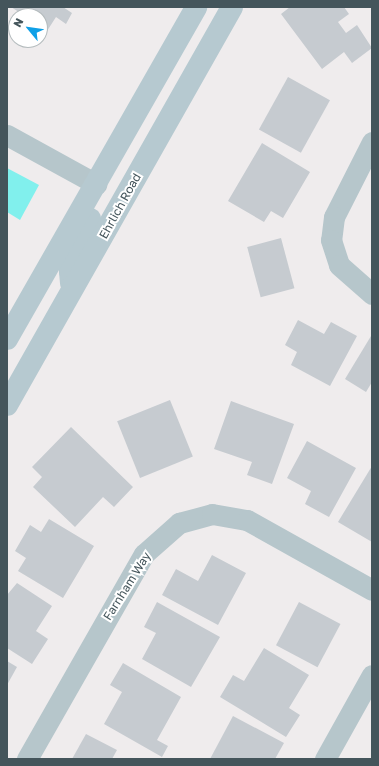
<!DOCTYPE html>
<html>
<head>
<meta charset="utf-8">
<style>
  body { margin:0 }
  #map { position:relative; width:379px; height:766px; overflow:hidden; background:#efeced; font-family:"Golos Text",sans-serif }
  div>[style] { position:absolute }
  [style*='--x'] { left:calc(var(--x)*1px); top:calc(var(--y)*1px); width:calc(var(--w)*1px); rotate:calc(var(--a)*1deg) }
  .water>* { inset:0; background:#81f0ed }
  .building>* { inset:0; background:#c6cbd0; transform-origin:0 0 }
  .street>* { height:21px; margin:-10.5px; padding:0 10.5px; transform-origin:10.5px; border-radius:10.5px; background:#b6c6cb }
  .secondary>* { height:22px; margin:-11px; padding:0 11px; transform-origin:11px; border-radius:11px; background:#b6c9d0 }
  span { translate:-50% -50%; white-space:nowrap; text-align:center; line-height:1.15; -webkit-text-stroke:4px #fff; paint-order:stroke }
  .street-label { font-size:12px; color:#44555b }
  .frame { position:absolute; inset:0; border:8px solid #44555b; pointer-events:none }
  .north { position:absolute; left:8px; top:8px; width:40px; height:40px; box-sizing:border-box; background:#fff; border:1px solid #b4bbbd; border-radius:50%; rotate:299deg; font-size:11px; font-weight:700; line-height:16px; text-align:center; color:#44555b }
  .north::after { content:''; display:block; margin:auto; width:14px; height:18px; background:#0fa0e7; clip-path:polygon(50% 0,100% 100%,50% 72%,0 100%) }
</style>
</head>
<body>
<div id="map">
  <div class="water">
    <div style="clip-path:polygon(7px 168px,39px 185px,20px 220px,7px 212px)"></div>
  </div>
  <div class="building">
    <div style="clip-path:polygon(11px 7px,63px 7px,72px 13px,66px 24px,56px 17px,47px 31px,40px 26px,40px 16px,25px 16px)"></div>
    <div style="clip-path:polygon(290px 7px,344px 7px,349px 14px,338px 22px,346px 33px,357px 25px,372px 48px,352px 63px,344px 52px,322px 69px,281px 14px)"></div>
    <div style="left:288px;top:77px;width:48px;height:60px;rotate:29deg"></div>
    <div style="clip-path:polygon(262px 143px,310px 172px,283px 218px,271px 211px,264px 222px,228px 201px)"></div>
    <div style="left:281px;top:238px;width:52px;height:35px;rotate:75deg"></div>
    <div style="clip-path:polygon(298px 320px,324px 334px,331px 322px,357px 336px,330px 386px,291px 365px,297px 352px,285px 345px)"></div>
    <div style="clip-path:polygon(371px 336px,372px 382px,366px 392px,345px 379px)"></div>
    <div style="left:170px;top:400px;width:61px;height:57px;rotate:68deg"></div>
    <div style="clip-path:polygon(231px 401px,294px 424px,272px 484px,247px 475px,252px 462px,214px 449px)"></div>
    <div style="clip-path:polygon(71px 427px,133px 487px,114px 507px,103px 497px,75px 527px,33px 487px,42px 477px,32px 467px)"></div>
    <div style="clip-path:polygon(307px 441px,356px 468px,329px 517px,305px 504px,311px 491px,287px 478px)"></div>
    <div style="clip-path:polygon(372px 466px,372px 542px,338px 522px)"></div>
    <div style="clip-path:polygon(49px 519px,94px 546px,63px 598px,18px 571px,26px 558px,15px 551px,30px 525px,41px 532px)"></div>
    <div style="clip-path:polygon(212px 555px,246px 573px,218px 625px,162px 595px,176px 569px,198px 581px)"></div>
    <div style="clip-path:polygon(17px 583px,52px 606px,36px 631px,48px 639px,32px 664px,7px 648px,7px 595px)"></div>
    <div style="clip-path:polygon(157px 602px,220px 637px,191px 687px,142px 659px,156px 633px,144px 627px)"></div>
    <div style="left:299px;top:602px;width:47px;height:49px;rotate:28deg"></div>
    <div style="clip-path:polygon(264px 648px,309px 675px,289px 708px,300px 715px,286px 737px,220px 697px,233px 675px,244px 681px)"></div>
    <div style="clip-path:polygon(7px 661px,17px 667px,7px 685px)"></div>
    <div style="clip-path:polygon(123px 663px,181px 697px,157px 740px,168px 746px,162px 757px,104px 724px,122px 692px,110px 685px)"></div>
    <div style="clip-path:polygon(233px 716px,284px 743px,275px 759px,210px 759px)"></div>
    <div style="clip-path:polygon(86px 734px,117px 750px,112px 759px,72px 759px)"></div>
  </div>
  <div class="street">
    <div style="--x:7;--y:135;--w:102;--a:28.8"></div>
    <div style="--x:372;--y:142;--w:84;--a:116.9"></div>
    <div style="--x:334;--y:217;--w:23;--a:97"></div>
    <div style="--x:331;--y:240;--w:26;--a:72"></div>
    <div style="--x:339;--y:265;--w:44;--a:41.3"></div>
    <div style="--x:27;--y:759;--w:236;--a:-60.3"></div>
    <div style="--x:144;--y:554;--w:47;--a:-41.5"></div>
    <div style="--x:179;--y:523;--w:34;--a:-15"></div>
    <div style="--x:212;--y:514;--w:36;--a:10"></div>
    <div style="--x:247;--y:520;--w:143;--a:29.2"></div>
    <div style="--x:325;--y:759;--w:96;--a:-60.8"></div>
  </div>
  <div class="secondary">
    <div style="--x:71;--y:283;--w:12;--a:-95"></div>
    <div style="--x:70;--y:271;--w:56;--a:-69"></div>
    <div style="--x:7;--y:339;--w:382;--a:-60.3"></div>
    <div style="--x:7;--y:405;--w:457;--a:-60.5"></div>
  </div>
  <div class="street-label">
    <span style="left:120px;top:206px;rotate:-61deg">Ehrlich Road</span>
    <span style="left:127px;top:586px;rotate:-58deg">Farnham Way</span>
  </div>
  <div class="frame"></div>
  <div class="north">N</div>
</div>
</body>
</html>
